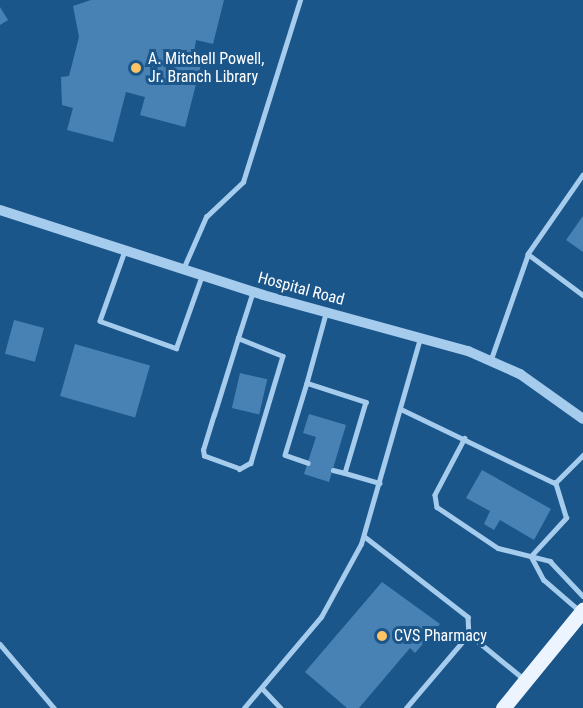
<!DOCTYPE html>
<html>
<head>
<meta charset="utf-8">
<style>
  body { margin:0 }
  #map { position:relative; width:583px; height:708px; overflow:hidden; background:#1b568b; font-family:"Roboto Condensed",sans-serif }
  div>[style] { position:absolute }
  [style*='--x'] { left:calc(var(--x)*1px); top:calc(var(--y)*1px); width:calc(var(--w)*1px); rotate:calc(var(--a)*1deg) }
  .building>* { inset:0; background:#4882b5; transform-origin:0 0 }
  .service>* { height:4.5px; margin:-2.25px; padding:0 2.25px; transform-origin:2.25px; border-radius:2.25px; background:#a6cced }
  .tertiary>* { height:10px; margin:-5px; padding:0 5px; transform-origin:5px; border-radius:5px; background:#a6cced }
  .primary>* { height:15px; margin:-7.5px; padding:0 7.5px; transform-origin:7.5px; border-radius:7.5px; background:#ecf5ff }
  .dots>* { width:16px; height:16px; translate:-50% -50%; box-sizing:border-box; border:3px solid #1b568b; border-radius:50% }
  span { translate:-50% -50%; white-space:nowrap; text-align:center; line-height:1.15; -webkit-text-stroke:6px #1b568b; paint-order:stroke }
  .poi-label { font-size:16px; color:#fff }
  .left { translate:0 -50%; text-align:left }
  .street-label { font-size:16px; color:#fff }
</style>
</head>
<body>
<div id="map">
  <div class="building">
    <div style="clip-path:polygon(91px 0,224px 0,213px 44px,196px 40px,193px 59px,202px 61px,185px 127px,140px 115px,145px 97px,126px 92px,113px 142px,67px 130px,73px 108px,62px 105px,61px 77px,69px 76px,79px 37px,73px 6px)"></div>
    <div style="clip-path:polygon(0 7px,8px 20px,0 25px)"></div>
    <div style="clip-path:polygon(583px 216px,583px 252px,566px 240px)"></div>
    <div style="left:14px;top:320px;width:31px;height:35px;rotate:15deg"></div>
    <div style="left:75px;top:344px;width:78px;height:54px;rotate:16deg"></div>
    <div style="left:240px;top:373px;width:28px;height:36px;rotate:13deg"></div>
    <div style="clip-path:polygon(309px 414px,346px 425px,329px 482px,304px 474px,316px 437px,303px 433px)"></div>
    <div style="clip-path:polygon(482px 470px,551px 509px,534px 540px,500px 520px,494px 530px,484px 524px,490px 511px,466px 498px)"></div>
    <div style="clip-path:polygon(382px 582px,440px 624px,415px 653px,410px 648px,359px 708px,347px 708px,305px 672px)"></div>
  </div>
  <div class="service">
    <div style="--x:583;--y:175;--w:96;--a:124.8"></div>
    <div style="--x:528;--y:254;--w:69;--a:36.7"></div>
    <div style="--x:125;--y:251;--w:74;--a:109.7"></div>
    <div style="--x:100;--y:321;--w:81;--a:19.6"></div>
    <div style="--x:176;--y:348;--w:77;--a:-70.4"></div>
    <div style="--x:184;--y:267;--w:55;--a:-66.3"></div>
    <div style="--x:206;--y:217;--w:51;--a:-43.4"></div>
    <div style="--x:243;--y:182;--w:191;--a:-72.6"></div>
    <div style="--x:326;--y:314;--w:72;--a:105.4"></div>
    <div style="--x:307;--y:383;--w:62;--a:17.9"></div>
    <div style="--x:366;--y:402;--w:74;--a:106.5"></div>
    <div style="--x:345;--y:473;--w:36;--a:16"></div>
    <div style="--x:238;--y:338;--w:48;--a:21.8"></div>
    <div style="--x:283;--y:356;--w:112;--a:106.7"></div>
    <div style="--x:251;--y:463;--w:13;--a:151"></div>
    <div style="--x:240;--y:469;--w:38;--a:-160"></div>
    <div style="--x:204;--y:456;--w:6;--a:-99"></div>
    <div style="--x:203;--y:450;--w:37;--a:-73"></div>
    <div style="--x:214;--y:415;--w:81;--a:-72.7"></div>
    <div style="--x:238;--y:338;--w:49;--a:-72.3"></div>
    <div style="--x:491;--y:359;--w:111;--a:-70.6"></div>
    <div style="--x:307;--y:383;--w:75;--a:107"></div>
    <div style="--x:285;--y:455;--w:24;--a:19"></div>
    <div style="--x:403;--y:410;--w:169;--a:25.7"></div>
    <div style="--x:555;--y:483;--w:40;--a:-45"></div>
    <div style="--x:465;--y:438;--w:64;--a:117.8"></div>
    <div style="--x:435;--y:495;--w:12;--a:81"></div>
    <div style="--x:437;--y:507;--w:73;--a:33.9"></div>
    <div style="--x:498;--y:548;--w:54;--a:14"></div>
    <div style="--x:550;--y:561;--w:48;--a:46.7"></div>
    <div style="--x:333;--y:470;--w:12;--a:14"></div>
    <div style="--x:364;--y:536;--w:132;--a:37.9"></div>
    <div style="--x:468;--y:617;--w:17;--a:87"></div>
    <div style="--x:469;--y:634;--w:71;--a:39.3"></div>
    <div style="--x:531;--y:556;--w:52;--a:-47.4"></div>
    <div style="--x:566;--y:518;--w:37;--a:-107"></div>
    <div style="--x:531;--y:556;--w:27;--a:62"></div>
    <div style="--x:544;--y:580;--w:48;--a:40.7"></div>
    <div style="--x:0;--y:644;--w:84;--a:49.8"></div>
    <div style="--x:263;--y:689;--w:26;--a:47"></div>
    <div style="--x:244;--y:708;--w:119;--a:-49.8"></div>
    <div style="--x:321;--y:617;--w:83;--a:-61.3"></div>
    <div style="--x:361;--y:544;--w:214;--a:-74"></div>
    <div style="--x:406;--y:708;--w:97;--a:-49.6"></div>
  </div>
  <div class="tertiary">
    <div style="--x:0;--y:210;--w:276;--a:17.9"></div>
    <div style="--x:263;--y:295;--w:213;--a:15.3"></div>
    <div style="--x:468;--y:351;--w:57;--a:23.9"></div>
    <div style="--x:520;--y:374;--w:77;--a:35.5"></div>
  </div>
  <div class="primary">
    <div style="--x:503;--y:708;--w:127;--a:-50.8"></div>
  </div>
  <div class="dots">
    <div style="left:136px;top:68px;background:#fec463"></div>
    <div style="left:382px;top:636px;background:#fec463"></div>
  </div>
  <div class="poi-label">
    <span class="left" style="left:148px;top:68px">A. Mitchell Powell,<br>Jr. Branch Library</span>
    <span class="left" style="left:394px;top:636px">CVS Pharmacy</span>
  </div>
  <div class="street-label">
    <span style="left:301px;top:289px;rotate:15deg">Hospital Road</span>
  </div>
</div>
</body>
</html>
